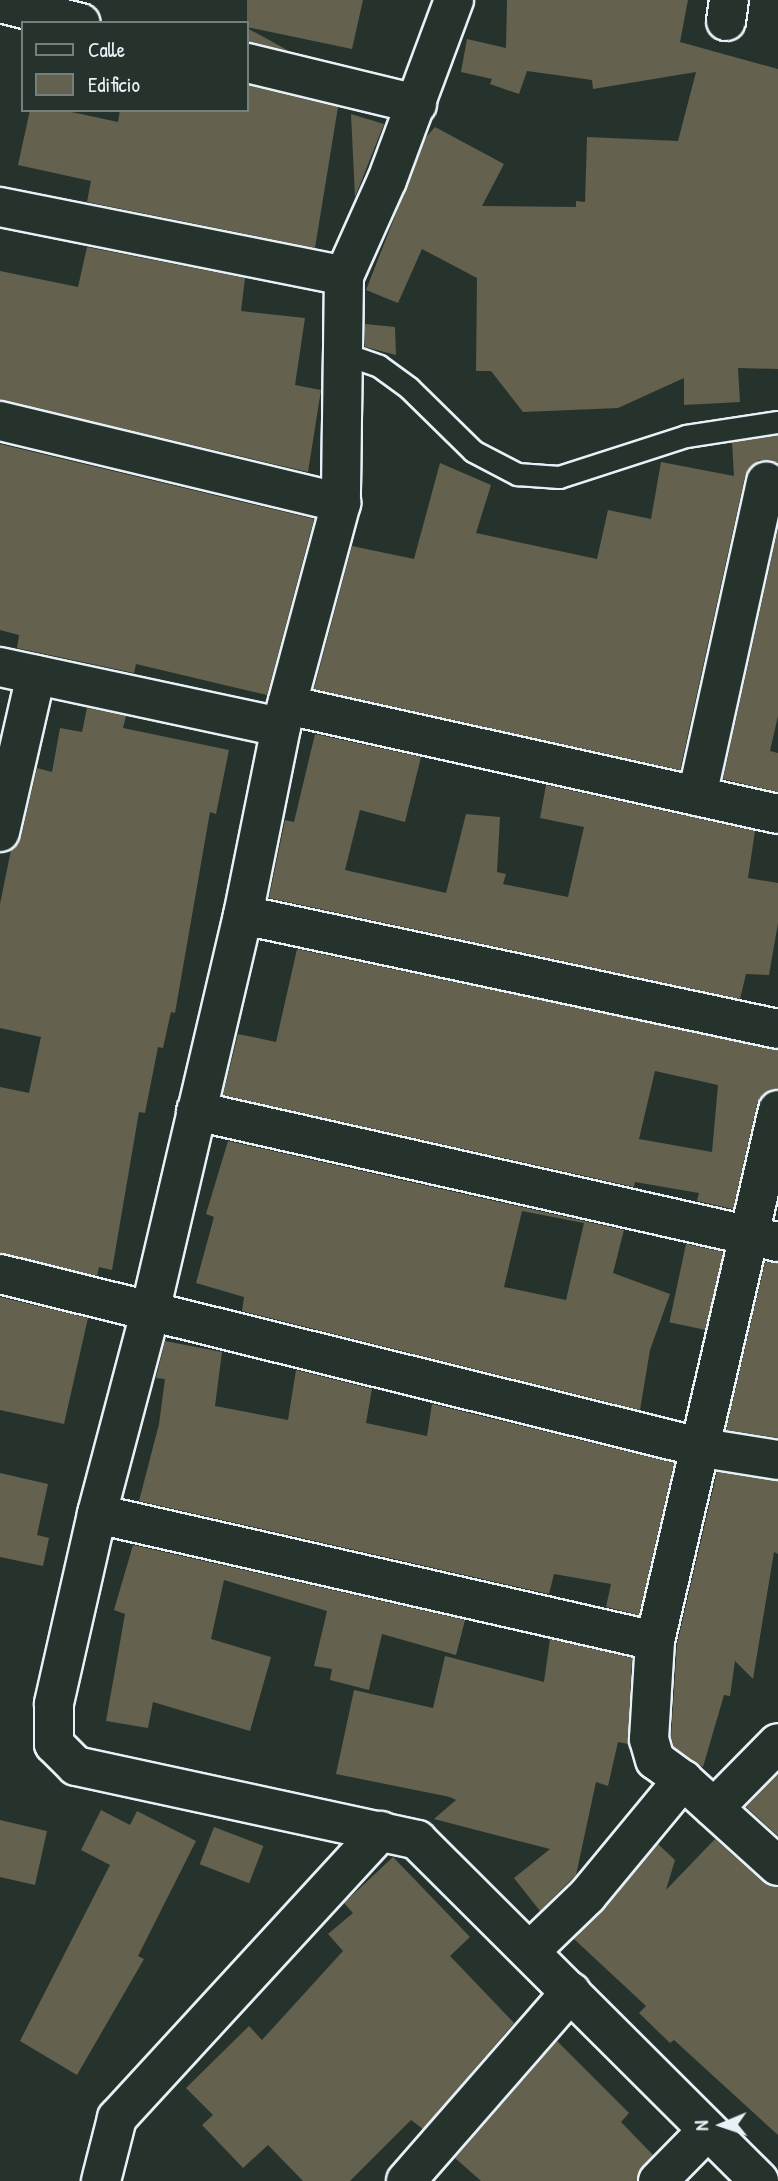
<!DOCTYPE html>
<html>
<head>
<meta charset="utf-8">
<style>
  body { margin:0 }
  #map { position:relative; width:778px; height:2181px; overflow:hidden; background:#26332d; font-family:"Patrick Hand",sans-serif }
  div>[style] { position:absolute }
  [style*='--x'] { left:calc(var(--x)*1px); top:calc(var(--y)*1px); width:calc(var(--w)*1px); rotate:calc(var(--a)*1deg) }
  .building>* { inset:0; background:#64614e; transform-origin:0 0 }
  .roads { filter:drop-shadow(2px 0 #e8f1f8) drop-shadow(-2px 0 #e8f1f8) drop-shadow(0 2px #e8f1f8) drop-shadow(0 -2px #e8f1f8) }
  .service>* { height:21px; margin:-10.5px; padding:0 10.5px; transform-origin:10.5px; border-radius:10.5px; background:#26332d }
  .minor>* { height:38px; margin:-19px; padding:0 19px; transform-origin:19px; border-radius:19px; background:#26332d }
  span { translate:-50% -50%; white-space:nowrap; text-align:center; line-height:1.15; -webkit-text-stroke:6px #26332d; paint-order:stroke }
  .legend { position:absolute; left:21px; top:21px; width:228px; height:91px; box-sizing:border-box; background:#26332d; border:2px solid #747f7e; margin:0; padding:9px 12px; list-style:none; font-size:21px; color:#e8f1f8 }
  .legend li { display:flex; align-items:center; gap:14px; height:35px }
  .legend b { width:35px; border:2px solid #747f7e }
  .north { position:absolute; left:687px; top:2090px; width:70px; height:70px; -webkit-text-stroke:5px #26332d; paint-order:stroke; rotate:268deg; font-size:19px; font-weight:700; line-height:28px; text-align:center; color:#e8f1f8 }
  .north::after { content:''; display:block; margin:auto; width:24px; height:32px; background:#e8f1f8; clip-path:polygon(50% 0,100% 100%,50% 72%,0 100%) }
</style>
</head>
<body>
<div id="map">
  <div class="building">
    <div style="clip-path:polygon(247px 0,363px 0,352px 49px,247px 27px)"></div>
    <div style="clip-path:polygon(507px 0,688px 0,680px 42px,778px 69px,778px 369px,738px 368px,740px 402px,684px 405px,684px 378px,618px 408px,523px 412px,491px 371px,476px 371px,477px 278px,422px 249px,398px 303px,366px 290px,426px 137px,435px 127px,504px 164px,482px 206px,576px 207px,576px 201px,585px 202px,587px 137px,678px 141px,696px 72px,593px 89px,592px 80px,527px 71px,519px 94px,490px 84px,492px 79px,461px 72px,467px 39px,506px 48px)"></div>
    <div style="clip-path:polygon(247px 28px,289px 51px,247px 42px)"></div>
    <div style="clip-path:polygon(247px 85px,338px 107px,315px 248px,87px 202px,91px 181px,18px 165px,30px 110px,62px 110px,118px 122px,120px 110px,247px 110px)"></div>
    <div style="clip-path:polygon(351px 114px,384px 124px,355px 197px)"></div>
    <div style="clip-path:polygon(87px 247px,245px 278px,241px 311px,305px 318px,295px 385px,321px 390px,308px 472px,0 400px,0 271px,78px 287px)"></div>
    <div style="clip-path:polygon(365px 324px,395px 327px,396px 355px,365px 347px)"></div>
    <div style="clip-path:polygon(778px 435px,778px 463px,759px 460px,745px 476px,680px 770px,314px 689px,352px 546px,414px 559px,440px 463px,491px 485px,476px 533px,597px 559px,608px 510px,651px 519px,661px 462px,734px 476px,732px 442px)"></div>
    <div style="clip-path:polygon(0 444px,314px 519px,267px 695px,136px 664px,134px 673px,17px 648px,19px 635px,0 630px)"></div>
    <div style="clip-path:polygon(778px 528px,778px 716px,770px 751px,778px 753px,778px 792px,723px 779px)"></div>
    <div style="clip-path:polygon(87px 708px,126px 716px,123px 728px,229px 750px,216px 814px,210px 812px,175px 1013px,171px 1012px,163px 1048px,158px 1047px,145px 1113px,139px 1112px,112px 1270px,99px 1267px,97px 1276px,0 1253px,0 1087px,29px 1093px,41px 1037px,0 1028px,0 904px,11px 850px,21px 837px,37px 768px,52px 772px,60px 728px,82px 732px)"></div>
    <div style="clip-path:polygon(315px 734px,421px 757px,405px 822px,360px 810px,345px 870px,446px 893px,466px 814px,500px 817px,497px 872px,506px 874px,503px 884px,568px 897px,584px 827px,540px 818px,546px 785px,755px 831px,748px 878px,778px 883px,778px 923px,769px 975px,746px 974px,740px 999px,269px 898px,285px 820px,294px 822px)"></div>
    <div style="clip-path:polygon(evenodd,297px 949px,778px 1050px,778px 1089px,763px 1095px,757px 1105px,733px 1209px,697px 1201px,699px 1193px,635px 1182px,634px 1187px,223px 1095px,238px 1034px,276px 1042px,297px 949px,655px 1071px,718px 1085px,712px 1152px,639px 1139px,655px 1071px)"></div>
    <div style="clip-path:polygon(evenodd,228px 1141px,624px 1230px,613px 1273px,670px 1294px,650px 1350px,640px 1410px,242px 1311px,244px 1297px,196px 1283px,214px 1217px,206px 1214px,228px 1141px,522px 1211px,584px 1223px,566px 1300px,504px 1287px,522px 1211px)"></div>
    <div style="left:686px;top:1244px;width:38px;height:80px;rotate:12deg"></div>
    <div style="clip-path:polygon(765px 1262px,778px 1263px,778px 1438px,726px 1430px)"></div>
    <div style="clip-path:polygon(0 1297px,88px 1318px,64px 1424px,0 1410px)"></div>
    <div style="clip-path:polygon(165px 1341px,222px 1352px,215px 1406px,288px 1420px,296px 1370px,372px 1389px,366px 1423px,427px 1436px,432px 1404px,674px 1463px,639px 1615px,606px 1607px,611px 1584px,554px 1574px,549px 1594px,139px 1501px,159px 1424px,165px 1379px,156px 1378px)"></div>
    <div style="clip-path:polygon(717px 1472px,778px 1481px,778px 1554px,774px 1552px,753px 1679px,735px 1661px,730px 1696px,724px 1695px,703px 1767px,674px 1747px,671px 1737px,677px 1644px)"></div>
    <div style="clip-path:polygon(0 1473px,48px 1484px,37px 1535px,49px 1538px,43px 1566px,0 1557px)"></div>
    <div style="clip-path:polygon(133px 1545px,465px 1620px,456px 1655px,382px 1634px,369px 1690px,330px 1680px,332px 1669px,314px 1666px,327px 1611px,224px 1580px,211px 1639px,271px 1657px,250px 1731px,153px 1702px,148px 1728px,106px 1721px,125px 1614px,114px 1610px)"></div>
    <div style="clip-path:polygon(550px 1639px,632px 1658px,628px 1744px,618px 1742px,608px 1786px,596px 1782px,576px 1875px,540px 1911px,514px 1878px,550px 1849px,434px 1819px,456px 1800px,450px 1797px,336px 1774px,354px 1690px,433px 1708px,445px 1656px,544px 1682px)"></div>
    <div style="clip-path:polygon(778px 1774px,778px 1836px,746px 1807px)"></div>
    <div style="clip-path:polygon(101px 1810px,130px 1825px,137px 1811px,196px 1841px,138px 1956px,144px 1959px,77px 2075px,20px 2041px,110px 1865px,81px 1850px)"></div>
    <div style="clip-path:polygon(0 1820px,47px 1831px,35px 1885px,0 1877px)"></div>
    <div style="left:214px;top:1827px;width:53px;height:40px;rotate:21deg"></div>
    <div style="clip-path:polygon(715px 1839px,763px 1882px,778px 1887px,778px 2135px,674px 2040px,670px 2043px,639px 2013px,646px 2006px,574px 1939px,658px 1844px,675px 1860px,666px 1890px)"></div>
    <div style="clip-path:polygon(393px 1857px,470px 1937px,450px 1956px,514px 2023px,423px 2129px,411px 2120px,350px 2181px,303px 2181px,268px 2145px,243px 2168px,202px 2125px,213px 2115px,186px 2088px,249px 2026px,262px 2040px,343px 1951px,328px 1934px,353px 1913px,344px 1903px)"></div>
    <div style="clip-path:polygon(557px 2041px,629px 2113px,621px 2122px,653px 2155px,637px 2181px,481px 2181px,455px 2158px)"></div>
  </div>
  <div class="roads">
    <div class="service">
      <div style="--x:342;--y:353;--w:39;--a:19"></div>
      <div style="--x:379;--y:366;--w:37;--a:36"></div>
      <div style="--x:409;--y:388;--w:90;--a:44.5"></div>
      <div style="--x:473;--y:451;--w:50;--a:27.6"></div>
      <div style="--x:517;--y:474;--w:42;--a:4.1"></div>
      <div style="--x:559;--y:477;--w:133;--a:-17.9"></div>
      <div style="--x:686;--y:436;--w:93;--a:-8.7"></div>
    </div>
    <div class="minor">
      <div style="--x:454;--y:0;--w:192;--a:110.4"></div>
      <div style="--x:387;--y:180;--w:105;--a:114.1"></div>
      <div style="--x:344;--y:276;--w:227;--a:90.8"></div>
      <div style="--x:341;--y:503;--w:232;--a:105"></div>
      <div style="--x:281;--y:727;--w:192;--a:101.4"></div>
      <div style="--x:243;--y:915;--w:409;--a:103.2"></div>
      <div style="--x:150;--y:1313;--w:208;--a:104.8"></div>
      <div style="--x:97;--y:1514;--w:195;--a:102.8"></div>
      <div style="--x:54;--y:1704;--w:40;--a:90"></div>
      <div style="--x:54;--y:1744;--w:31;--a:45"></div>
      <div style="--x:76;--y:1766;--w:349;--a:12.2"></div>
      <div style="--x:417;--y:1840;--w:483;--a:44.9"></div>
      <div style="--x:0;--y:3;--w:83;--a:13.9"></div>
      <div style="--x:726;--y:21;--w:21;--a:-82"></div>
      <div style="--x:247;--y:63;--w:175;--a:13.6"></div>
      <div style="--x:0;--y:207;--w:351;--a:11.3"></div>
      <div style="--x:0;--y:421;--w:351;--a:13.5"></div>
      <div style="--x:0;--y:667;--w:287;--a:12.1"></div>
      <div style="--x:287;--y:705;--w:503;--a:12.52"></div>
      <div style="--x:697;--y:796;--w:322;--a:-77.6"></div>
      <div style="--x:0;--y:832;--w:161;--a:-77.1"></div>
      <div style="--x:243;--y:915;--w:547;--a:12.03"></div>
      <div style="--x:196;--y:1111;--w:597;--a:12.69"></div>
      <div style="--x:0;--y:1274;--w:724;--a:13.9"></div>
      <div style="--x:703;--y:1448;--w:76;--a:9.1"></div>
      <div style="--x:97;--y:1514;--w:572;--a:12.82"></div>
      <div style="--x:683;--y:1780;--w:128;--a:42.2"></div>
      <div style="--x:714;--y:1808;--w:91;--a:-45.4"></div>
      <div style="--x:531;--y:1950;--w:78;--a:-44"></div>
      <div style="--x:587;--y:1896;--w:151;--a:-50.4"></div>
      <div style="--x:683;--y:1780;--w:34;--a:-144"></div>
      <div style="--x:655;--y:1760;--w:22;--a:-106"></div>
      <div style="--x:649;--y:1739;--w:98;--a:-86.5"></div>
      <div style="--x:655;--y:1641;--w:545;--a:-76.96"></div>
      <div style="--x:101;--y:2181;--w:65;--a:-75.7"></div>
      <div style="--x:117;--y:2118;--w:390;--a:-47.4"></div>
      <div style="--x:406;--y:2181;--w:251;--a:-48.9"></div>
      <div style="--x:658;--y:2181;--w:71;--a:-45.6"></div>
    </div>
  </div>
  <ul class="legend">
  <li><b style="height:9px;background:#26332d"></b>Calle</li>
  <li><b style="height:19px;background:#64614e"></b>Edificio</li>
  </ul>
  <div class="north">N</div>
</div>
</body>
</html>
